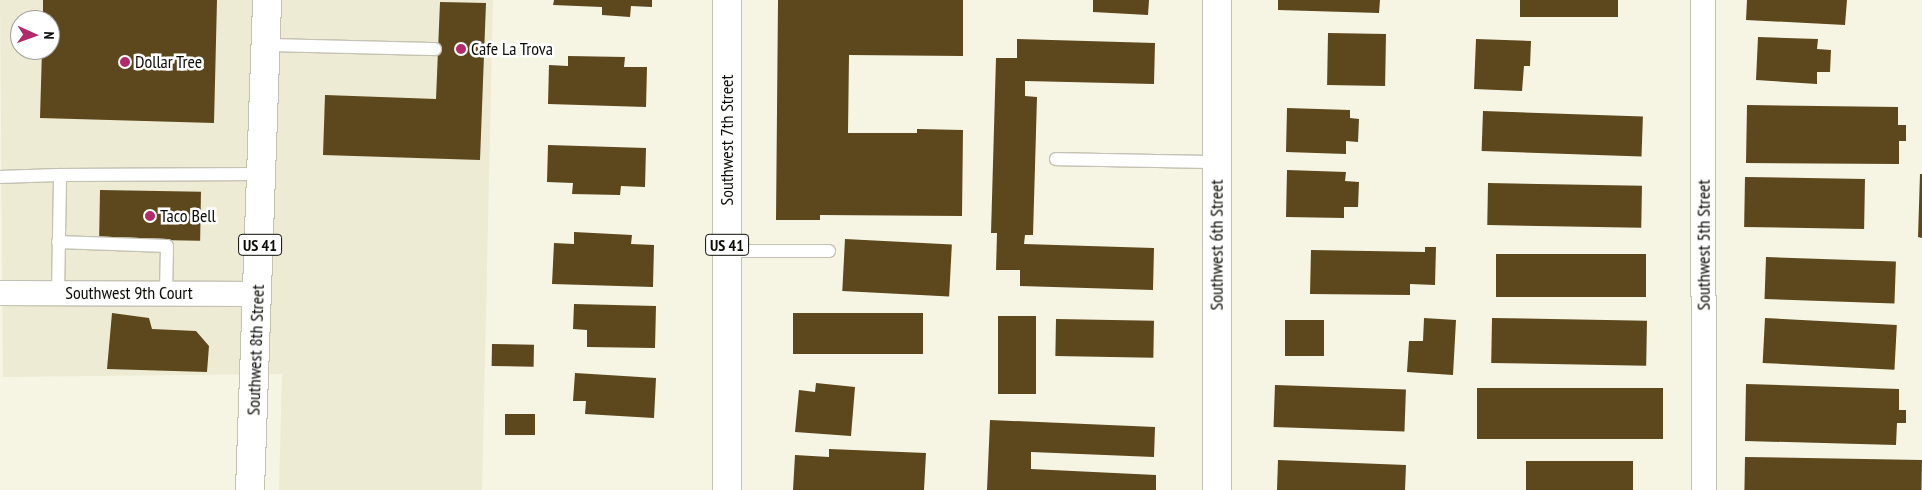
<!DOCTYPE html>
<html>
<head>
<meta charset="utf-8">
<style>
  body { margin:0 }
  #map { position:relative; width:1922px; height:490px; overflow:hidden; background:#f6f5e4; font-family:"PT Sans Narrow",sans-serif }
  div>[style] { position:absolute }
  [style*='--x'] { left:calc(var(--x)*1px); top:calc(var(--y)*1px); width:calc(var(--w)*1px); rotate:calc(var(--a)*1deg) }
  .built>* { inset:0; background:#edebd3 }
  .building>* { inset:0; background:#5d471c; transform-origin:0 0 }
  .roads { filter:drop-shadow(1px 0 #c4c2b3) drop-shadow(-1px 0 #c4c2b3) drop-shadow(0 1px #c4c2b3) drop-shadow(0 -1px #c4c2b3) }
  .service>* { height:12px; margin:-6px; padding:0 6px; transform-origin:6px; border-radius:6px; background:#fff }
  .minor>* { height:24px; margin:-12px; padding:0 12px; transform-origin:12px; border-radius:12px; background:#fff }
  .tertiary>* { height:28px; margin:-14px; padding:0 14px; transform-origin:14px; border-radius:14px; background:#fff }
  .primary>* { height:28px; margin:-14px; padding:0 14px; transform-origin:14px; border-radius:14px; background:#fff }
  .dots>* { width:14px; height:14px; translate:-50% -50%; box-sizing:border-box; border:2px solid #fff; border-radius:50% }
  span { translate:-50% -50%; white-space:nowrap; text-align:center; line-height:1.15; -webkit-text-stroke:5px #fff; paint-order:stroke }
  .shield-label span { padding:1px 4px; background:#fff; border:1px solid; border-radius:4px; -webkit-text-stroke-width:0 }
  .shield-label { font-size:16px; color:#0d0d08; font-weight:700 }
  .poi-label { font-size:18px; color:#0d0d08 }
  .left { translate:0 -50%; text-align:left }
  .street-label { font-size:18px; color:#0d0d08 }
  .north { position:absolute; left:10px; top:10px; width:50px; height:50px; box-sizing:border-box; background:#fff; border:1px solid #9e9e9c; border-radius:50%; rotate:92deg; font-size:14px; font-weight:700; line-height:20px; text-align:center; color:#0d0d08 }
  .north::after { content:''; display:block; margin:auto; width:18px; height:22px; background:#b22a6b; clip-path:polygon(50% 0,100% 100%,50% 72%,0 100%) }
</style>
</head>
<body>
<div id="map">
  <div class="built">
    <div style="clip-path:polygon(evenodd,0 0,493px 0,482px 490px,279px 490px,282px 374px,3px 377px,0 0,20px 20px,50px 20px,50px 50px,20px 50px,20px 20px)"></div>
  </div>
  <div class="building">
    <div style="clip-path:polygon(43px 0,217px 0,214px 123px,40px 118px,42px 50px,50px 50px,50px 20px,43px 20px)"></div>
    <div style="clip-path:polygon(554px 0,652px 0,652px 7px,631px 6px,630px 17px,602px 15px,602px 7px,553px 5px)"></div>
    <div style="clip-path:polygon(778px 0,963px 0,963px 56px,849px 55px,848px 133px,917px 133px,917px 129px,963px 130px,962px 216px,820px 215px,820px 220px,776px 220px)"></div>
    <div style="clip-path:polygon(1093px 0,1149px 0,1148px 15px,1093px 12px)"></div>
    <div style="clip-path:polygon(1278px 0,1380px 0,1379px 13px,1278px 10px)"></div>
    <div style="left:1520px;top:0;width:98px;height:17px"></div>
    <div style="clip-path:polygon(1747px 0,1847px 0,1845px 25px,1746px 20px)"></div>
    <div style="clip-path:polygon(440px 2px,486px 3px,480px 160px,323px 155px,325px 95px,436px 99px)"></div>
    <div style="left:1328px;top:33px;width:58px;height:52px;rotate:1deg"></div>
    <div style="clip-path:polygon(1758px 37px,1818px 39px,1817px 49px,1831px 50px,1830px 72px,1817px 72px,1817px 84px,1756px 80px)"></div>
    <div style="clip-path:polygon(1017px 39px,1155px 43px,1154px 84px,1025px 81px,1025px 96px,1037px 97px,1033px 235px,1025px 235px,1024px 244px,1154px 248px,1153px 290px,1020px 286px,1020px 270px,996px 270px,997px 233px,991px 233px,996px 58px,1017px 58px)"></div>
    <div style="clip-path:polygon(1476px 39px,1531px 41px,1530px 66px,1524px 66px,1522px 91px,1474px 89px)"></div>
    <div style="clip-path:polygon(568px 56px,625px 57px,624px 67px,647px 67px,646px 107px,548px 104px,549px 65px,568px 66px)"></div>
    <div style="clip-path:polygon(1747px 105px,1898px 107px,1898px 125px,1906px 125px,1906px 141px,1899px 141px,1899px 164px,1746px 163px)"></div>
    <div style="clip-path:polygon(1287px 108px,1350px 110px,1350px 118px,1359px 119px,1358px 142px,1346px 141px,1346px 154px,1286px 152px)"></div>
    <div style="left:1483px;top:111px;width:160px;height:40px;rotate:2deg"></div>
    <div style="clip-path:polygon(548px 145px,646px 148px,645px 187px,621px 186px,620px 195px,572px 194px,573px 183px,547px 182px)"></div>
    <div style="clip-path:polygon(1287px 170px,1346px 172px,1345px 181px,1359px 182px,1358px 207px,1344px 207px,1344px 218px,1286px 217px)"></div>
    <div style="clip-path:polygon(1920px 174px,1922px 174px,1922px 238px,1918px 237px)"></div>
    <div style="left:1745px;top:177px;width:120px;height:50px;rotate:1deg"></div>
    <div style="left:1488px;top:183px;width:154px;height:42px;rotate:1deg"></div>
    <div style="left:100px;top:190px;width:101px;height:49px;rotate:1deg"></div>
    <div style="clip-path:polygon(574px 232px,632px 235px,631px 244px,654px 245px,653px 287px,552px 284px,554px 243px,574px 244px)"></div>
    <div style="left:845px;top:239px;width:107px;height:52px;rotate:3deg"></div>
    <div style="clip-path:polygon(1425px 247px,1436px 247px,1435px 285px,1410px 284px,1410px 295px,1310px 294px,1311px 250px,1425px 252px)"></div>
    <div style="left:1496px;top:254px;width:150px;height:43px"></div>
    <div style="left:1766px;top:257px;width:130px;height:42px;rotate:2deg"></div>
    <div style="clip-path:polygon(574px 304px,656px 306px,655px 348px,587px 347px,587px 330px,573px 329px)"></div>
    <div style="clip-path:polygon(112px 313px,149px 318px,152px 329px,196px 331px,209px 346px,207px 372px,107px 369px)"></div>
    <div style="left:793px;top:313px;width:130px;height:41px"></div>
    <div style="left:998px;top:316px;width:38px;height:78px"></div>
    <div style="clip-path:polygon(1424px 318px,1456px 320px,1453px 375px,1407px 372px,1409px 341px,1423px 341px)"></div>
    <div style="left:1492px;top:318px;width:155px;height:45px;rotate:1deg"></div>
    <div style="left:1765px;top:318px;width:132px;height:45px;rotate:3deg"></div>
    <div style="left:1056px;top:319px;width:98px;height:37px;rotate:1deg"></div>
    <div style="left:1285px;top:320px;width:39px;height:36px"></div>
    <div style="left:492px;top:344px;width:42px;height:22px;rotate:1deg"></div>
    <div style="clip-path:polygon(575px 373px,656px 378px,654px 418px,585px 414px,586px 401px,573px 401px)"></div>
    <div style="clip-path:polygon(816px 383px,855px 387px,851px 436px,795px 432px,799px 390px,815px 392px)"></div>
    <div style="clip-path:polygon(1746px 384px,1899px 389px,1899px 410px,1906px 410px,1906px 423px,1897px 423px,1896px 445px,1745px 441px)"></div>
    <div style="left:1275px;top:385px;width:131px;height:42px;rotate:2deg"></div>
    <div style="left:1477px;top:388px;width:186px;height:51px"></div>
    <div style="left:505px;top:414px;width:30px;height:21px"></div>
    <div style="clip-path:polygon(990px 420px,1155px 427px,1154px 457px,1031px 452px,1031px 469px,1156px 475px,1156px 490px,987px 490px)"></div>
    <div style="clip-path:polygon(829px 449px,926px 453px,924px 490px,793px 490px,795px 455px,829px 457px)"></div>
    <div style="left:1745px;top:457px;width:177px;height:33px;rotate:1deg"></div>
    <div style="clip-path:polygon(1278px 460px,1406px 465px,1405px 490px,1277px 490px)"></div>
    <div style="left:1633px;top:461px;width:29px;height:107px;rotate:90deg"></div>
  </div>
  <div class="roads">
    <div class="service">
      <div style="--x:266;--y:45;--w:169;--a:1.4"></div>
      <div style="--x:1056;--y:159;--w:161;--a:1.1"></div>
      <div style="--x:0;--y:177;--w:60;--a:-1.9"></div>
      <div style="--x:58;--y:242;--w:109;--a:2.1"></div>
      <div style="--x:167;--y:246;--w:47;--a:91.2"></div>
      <div style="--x:727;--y:251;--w:102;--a:0"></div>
      <div style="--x:58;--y:293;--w:118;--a:-89"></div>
      <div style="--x:60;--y:175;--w:202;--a:-0.3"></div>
    </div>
    <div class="minor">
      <div style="--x:1703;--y:0;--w:490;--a:89.9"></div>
      <div style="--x:0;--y:293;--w:258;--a:0.2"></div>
    </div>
    <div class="tertiary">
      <div style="--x:1217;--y:0;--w:490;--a:90"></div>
    </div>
    <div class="primary">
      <div style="--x:727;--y:0;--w:490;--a:90"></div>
      <div style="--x:250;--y:490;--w:490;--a:-88"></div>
    </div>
  </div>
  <div class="dots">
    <div style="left:461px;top:49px;background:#b22a6b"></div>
    <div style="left:125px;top:62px;background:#b22a6b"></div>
    <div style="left:150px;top:216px;background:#b22a6b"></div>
  </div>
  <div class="shield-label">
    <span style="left:260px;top:245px">US 41</span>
    <span style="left:727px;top:245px">US 41</span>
  </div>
  <div class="poi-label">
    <span class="left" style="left:471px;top:49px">Cafe La Trova</span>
    <span class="left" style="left:135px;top:62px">Dollar Tree</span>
    <span class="left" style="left:160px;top:216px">Taco Bell</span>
  </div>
  <div class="street-label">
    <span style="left:727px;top:140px;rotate:-90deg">Southwest 7th Street</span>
    <span style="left:1217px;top:245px;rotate:-90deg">Southwest 6th Street</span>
    <span style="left:1704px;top:245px;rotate:-90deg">Southwest 5th Street</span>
    <span style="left:129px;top:293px">Southwest 9th Court</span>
    <span style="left:256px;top:350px;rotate:-88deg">Southwest 8th Street</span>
  </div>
  <div class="north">N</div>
</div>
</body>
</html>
